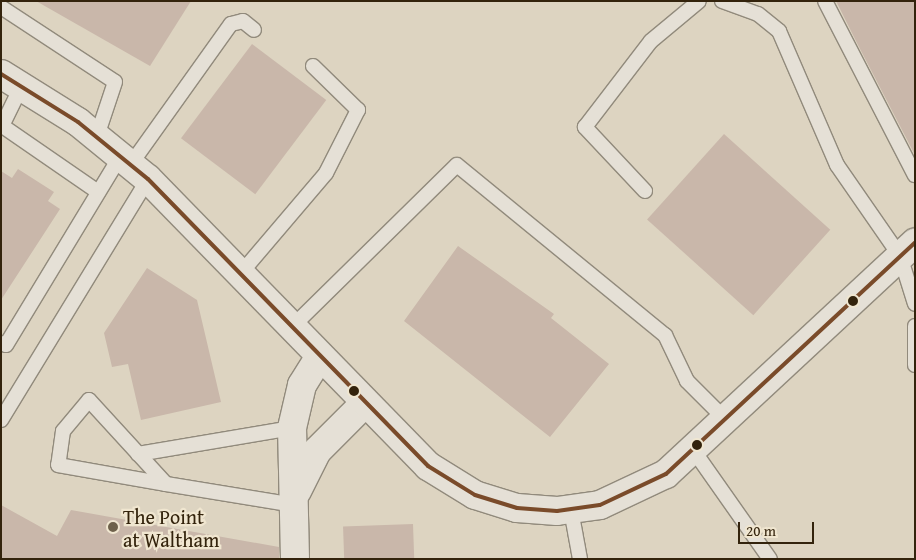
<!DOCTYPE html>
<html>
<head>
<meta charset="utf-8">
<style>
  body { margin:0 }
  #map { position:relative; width:916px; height:560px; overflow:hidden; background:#ddd4c1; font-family:"Gentium Book Plus",serif }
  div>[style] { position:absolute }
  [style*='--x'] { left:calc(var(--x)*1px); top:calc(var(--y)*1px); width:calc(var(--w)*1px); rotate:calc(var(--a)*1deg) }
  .building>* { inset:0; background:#c9b7aa; transform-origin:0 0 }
  .roads { filter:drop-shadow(1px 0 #918a7c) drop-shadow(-1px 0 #918a7c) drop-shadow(0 1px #918a7c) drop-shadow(0 -1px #918a7c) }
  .service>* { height:14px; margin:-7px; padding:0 7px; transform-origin:7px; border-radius:7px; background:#e5e0d6 }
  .minor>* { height:28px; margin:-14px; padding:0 14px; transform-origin:14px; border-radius:14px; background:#e5e0d6 }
  .tertiary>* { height:28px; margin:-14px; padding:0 14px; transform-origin:14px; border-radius:14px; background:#e5e0d6 }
  .bus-1>* { height:4px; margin:-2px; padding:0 2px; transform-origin:2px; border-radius:2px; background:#7a4b2a }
  .dots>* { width:14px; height:14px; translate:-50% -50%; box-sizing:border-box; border:2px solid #f0e6d0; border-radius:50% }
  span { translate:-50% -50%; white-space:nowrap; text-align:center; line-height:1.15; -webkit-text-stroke:4.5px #f0e6d0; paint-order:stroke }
  .poi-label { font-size:20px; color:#33230c }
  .left { translate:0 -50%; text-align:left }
  .frame { position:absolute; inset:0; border:2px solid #33230c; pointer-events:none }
  .scale { position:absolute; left:738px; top:522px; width:76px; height:22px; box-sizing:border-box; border:2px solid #33230c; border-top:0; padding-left:6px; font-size:15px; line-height:18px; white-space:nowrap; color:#33230c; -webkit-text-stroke:4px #f0e6d0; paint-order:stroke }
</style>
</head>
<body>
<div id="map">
  <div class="building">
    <div style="clip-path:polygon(36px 1px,191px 1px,150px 66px)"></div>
    <div style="clip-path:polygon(836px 1px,915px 1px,915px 155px,858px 45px)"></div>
    <div style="left:252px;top:44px;width:93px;height:118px;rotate:37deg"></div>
    <div style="left:724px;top:134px;width:143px;height:115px;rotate:42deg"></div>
    <div style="clip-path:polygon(18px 169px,54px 192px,48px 201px,60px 209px,1px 300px,1px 171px,12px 178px)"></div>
    <div style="clip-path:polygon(458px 246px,554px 314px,551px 318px,609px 364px,550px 437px,404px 321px)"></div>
    <div style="clip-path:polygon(147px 268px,197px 300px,221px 402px,141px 420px,128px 364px,112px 367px,104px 333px)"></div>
    <div style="clip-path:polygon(1px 505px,57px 536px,71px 510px,279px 547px,279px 559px,1px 559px)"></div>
    <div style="left:413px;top:524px;width:35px;height:70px;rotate:88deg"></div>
  </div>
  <div class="roads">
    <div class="service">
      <div style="--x:722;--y:1;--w:38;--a:20"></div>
      <div style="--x:758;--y:14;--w:27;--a:39"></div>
      <div style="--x:779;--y:31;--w:146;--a:66.6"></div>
      <div style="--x:837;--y:165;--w:111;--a:55.3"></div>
      <div style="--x:900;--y:256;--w:50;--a:72.6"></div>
      <div style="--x:825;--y:1;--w:196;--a:62.7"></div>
      <div style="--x:1;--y:7;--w:136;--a:33.3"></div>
      <div style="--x:115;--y:82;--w:57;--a:108.4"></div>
      <div style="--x:1;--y:125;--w:118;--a:34.6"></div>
      <div style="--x:2;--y:126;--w:46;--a:-64"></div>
      <div style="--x:131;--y:164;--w:172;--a:-54.5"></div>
      <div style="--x:231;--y:24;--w:12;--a:-14"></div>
      <div style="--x:243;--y:21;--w:14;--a:39"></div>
      <div style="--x:645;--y:191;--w:88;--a:-133.2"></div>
      <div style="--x:585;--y:127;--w:108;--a:-52.5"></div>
      <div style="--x:651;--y:41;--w:62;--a:-39.8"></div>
      <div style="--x:241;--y:273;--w:131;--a:-49.6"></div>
      <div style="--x:326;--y:173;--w:71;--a:-63.1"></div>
      <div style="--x:358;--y:110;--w:63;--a:-135.6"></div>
      <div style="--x:915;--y:326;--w:39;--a:90"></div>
      <div style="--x:292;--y:327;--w:231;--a:-44.5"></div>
      <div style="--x:457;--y:165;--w:269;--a:39.3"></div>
      <div style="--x:665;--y:335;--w:51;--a:64.4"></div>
      <div style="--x:687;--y:381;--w:57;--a:45"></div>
      <div style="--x:1;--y:343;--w:5;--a:22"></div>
      <div style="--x:6;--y:345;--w:222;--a:-58.8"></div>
      <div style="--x:1;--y:420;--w:282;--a:-58.6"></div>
      <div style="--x:694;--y:451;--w:132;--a:54.9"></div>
      <div style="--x:138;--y:454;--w:156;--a:-9.6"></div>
      <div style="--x:166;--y:484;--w:114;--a:-132.5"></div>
      <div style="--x:89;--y:400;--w:40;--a:130"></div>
      <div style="--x:63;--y:431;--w:34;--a:98"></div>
      <div style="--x:58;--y:465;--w:110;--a:10"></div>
      <div style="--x:166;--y:484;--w:130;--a:9.3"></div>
      <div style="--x:571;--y:510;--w:50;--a:79.6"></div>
    </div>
    <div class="minor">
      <div style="--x:297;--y:491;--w:45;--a:-63.4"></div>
      <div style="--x:317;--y:451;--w:68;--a:-45"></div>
      <div style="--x:295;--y:559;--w:131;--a:-91.3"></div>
      <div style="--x:292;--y:428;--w:44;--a:-76.9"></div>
      <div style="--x:302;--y:385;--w:34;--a:-58"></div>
    </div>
    <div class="tertiary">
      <div style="--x:1;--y:74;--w:91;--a:31.9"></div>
      <div style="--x:78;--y:122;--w:90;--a:39.2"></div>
      <div style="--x:148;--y:179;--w:401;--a:45.7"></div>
      <div style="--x:428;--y:466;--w:55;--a:31.7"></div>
      <div style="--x:475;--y:495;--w:44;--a:17.2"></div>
      <div style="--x:517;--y:508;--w:40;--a:4.3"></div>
      <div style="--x:557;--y:511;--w:43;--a:-7.9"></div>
      <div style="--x:600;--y:505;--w:73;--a:-25.2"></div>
      <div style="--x:666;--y:474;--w:340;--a:-42.9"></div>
    </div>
  </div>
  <div class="bus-1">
    <div style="--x:1;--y:74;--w:91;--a:31.9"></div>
    <div style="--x:78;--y:122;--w:90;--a:39.2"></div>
    <div style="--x:148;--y:179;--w:401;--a:45.7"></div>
    <div style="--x:428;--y:466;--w:55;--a:31.7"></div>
    <div style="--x:475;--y:495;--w:44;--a:17.2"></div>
    <div style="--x:517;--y:508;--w:40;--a:4.3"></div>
    <div style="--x:557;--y:511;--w:43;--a:-7.9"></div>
    <div style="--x:600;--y:505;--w:73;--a:-25.2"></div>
    <div style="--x:666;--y:474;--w:340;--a:-42.9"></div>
  </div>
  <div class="dots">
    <div style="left:853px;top:301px;background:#33230c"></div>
    <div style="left:354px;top:391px;background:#33230c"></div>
    <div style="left:697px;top:445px;background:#33230c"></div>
    <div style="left:113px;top:527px;background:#6e614b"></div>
  </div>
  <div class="poi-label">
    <span class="left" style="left:123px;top:528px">The Point<br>at Waltham</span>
  </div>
  <div class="frame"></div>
  <div class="scale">20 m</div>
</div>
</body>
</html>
